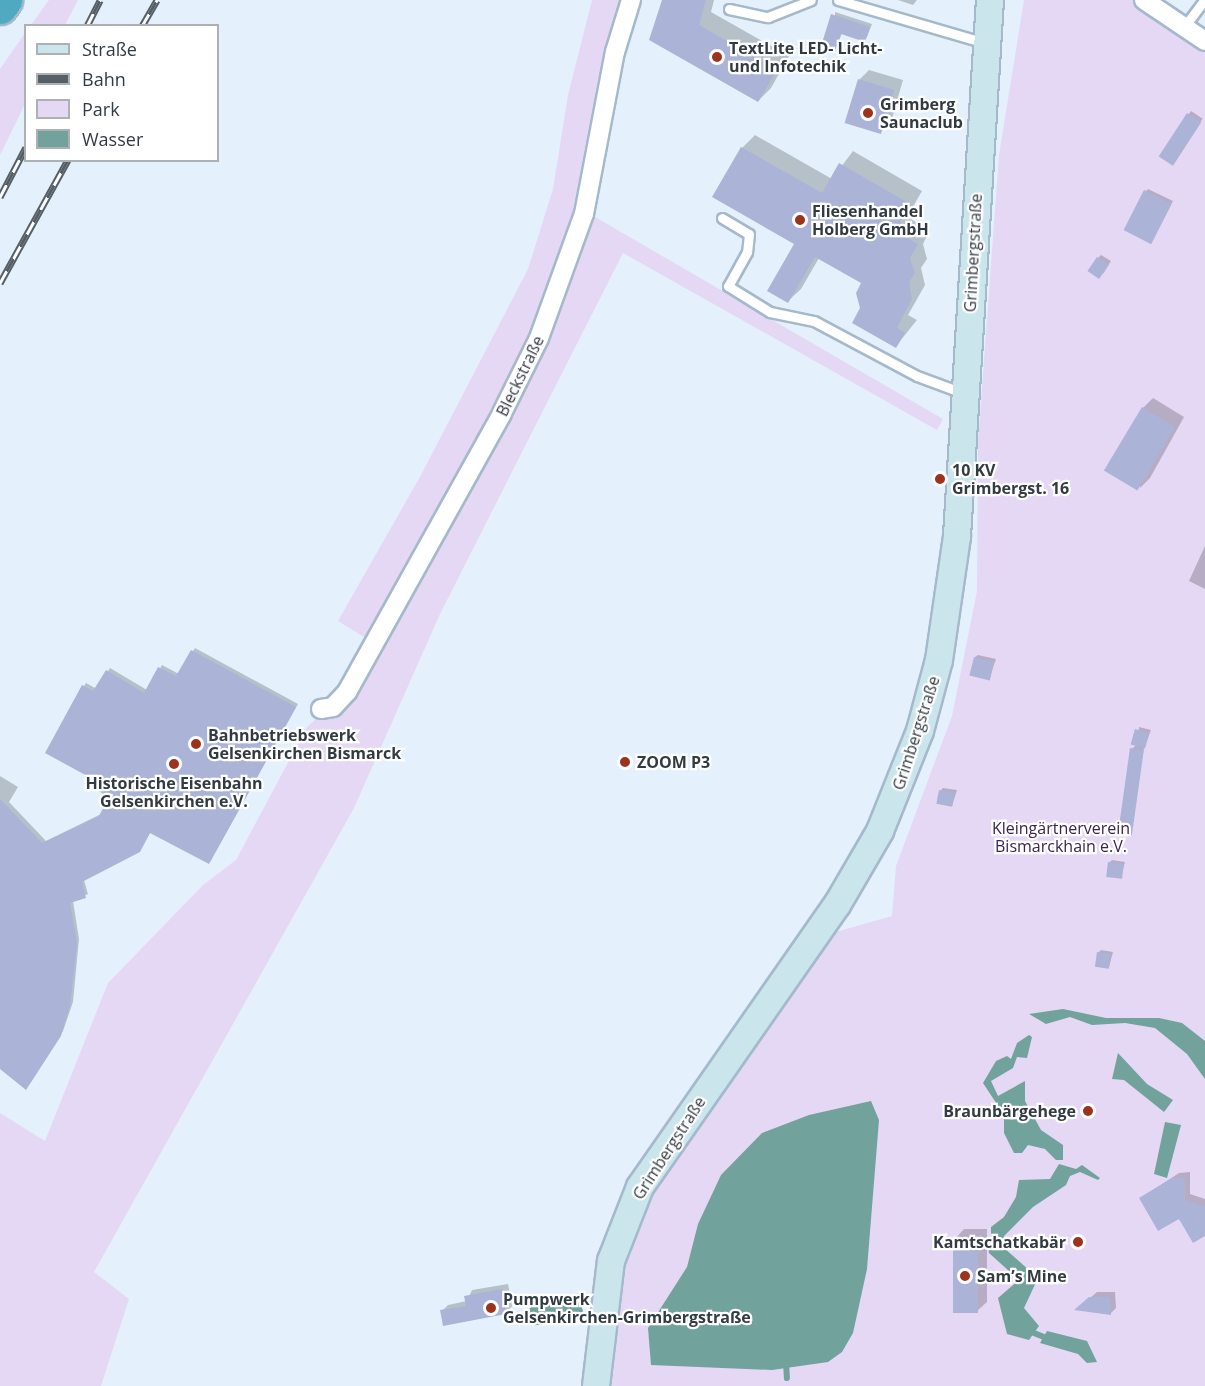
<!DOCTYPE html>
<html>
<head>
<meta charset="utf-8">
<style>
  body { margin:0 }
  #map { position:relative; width:1205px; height:1386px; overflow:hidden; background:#e4f1fc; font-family:"Open Sans",sans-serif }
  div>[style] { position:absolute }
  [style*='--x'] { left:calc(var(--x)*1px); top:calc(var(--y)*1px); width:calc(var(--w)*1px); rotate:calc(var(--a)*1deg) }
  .green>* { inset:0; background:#e4d8f5 }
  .water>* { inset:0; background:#71a29c }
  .shadow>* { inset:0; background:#0003; transform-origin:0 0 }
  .stream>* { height:6px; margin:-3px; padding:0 3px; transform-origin:3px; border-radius:3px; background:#71a29c }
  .canal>* { height:20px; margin:-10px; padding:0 10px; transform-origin:10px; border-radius:10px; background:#71a29c }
  .building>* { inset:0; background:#abb3d7; transform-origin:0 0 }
  .roads { filter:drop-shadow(2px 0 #a5b9cb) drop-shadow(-2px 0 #a5b9cb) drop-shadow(0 2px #a5b9cb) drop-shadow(0 -2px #a5b9cb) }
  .lane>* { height:9px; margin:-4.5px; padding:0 4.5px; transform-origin:4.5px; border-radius:4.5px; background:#fff }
  .street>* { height:18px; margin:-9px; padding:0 9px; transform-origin:9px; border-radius:9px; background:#fff }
  .secondary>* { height:26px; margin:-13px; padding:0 13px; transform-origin:13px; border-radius:13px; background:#cae6ec }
  .highway>* { height:33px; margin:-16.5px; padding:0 16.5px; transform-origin:16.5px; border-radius:16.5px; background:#4faac1 }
  .rail>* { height:7px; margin-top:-3.5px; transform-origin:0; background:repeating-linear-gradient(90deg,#fff 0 14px,#565f66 0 28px); box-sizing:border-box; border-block:2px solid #565f66 }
  .dots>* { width:16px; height:16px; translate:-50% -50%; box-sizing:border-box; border:3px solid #fff; border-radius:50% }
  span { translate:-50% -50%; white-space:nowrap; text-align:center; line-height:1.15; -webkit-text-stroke:4.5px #fff; paint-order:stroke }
  .poi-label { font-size:16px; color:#333b42; font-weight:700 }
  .left { translate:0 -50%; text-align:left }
  .right { translate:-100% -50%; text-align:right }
  .street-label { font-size:16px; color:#333b42 }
  .park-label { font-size:16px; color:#3b2453 }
  .legend { position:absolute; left:24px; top:24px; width:195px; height:138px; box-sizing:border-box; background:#fff; border:2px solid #adb1b3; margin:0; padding:8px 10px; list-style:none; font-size:18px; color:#333b42 }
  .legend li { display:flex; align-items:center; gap:12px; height:30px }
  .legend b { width:30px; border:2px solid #adb1b3 }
</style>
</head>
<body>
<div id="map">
  <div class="green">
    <div style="clip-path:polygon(49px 0,78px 0,65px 25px,31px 25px)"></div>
    <div style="clip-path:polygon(592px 0,627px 0,590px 214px,943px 419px,937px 430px,623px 253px,440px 614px,354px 808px,94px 1272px,129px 1299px,101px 1386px,0 1386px,0 1113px,45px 1141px,108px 983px,203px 885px,236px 860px,307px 727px,332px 705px,372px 642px,338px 621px,421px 475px,528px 269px,553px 189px,568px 95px)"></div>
    <div style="clip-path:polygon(1024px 0,1139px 0,1205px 44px,1205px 1386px,607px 1386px,621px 1264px,648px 1188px,829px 934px,892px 916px,896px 866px,952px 716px,977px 591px,978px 442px,999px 155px)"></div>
    <div style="clip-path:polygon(25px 33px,25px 104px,0 155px,0 69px)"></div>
  </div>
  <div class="water">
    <div style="clip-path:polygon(1063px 1009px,1106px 1018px,1159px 1018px,1182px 1023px,1205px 1041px,1205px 1079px,1187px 1054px,1155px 1028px,1125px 1023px,1092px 1025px,1070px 1017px,1046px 1024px,1029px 1014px)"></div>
    <div style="clip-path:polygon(1029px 1035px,1032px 1037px,1027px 1058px,1017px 1057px,1013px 1068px,991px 1081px,998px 1096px,1025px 1081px,1025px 1101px,1041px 1130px,1063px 1145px,1063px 1160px,1056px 1160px,1045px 1149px,1028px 1145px,1022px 1153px,1014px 1153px,1004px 1133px,1004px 1115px,983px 1083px,996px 1061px,1007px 1056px,1011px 1059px,1017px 1043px)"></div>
    <div style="clip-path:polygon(1118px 1053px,1147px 1084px,1173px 1100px,1164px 1112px,1124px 1080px,1112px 1079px)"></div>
    <div style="clip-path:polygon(871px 1101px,879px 1120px,867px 1269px,853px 1333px,842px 1352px,828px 1362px,772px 1370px,651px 1365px,648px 1328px,687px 1267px,698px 1224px,721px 1175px,762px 1133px,809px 1115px)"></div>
    <div style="clip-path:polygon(1165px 1122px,1181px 1125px,1167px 1178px,1154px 1174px)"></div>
    <div style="clip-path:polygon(1059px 1164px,1076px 1169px,1082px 1165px,1100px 1178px,1098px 1180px,1080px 1172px,1070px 1176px,1066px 1185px,1033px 1207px,1004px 1236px,1004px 1248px,1038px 1278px,1024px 1308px,1039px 1326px,1029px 1340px,1007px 1334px,998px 1298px,1019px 1280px,989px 1253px,987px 1240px,991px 1239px,991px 1227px,1004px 1217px,1016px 1197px,1019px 1180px,1050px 1179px)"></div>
    <div style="clip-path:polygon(1047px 1331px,1087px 1341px,1097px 1362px,1087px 1363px,1078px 1354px,1040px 1343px)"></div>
  </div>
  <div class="shadow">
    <div style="clip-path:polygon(663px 0,714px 0,711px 12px,789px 56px,771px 88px,758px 101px)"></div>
    <div style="clip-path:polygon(898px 0,917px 0,913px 5px)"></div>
    <div style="clip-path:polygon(835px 12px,872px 24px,867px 37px,864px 40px,842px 33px,835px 50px)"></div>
    <div style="clip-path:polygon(869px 70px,903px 80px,891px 122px,881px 132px,859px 80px)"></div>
    <div style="left:1191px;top:111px;width:14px;height:54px;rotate:34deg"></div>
    <div style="clip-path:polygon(755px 135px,832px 179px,853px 151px,922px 191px,907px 217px,930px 230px,923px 244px,927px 259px,921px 268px,925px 285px,908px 315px,917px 320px,896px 346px,862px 308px,863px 283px,819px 258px,801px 289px,788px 301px,796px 243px,714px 196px,742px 148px)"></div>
    <div style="clip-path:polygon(1148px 189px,1173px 201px,1152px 238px,1146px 191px)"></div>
    <div style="clip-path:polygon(1101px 255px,1111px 261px,1103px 274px,1098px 258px)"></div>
    <div style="clip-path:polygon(1153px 398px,1184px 417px,1150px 478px,1140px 488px,1143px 408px)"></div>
    <div style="clip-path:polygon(1205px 546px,1205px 589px,1189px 581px)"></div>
    <div style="clip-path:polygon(195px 648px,298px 704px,211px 860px,151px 831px,142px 847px,84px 880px,88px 894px,73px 901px,79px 939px,73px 1002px,63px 1031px,28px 1086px,0 1067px,0 776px,18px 787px,9px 802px,46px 841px,101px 814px,111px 797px,102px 782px,84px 686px,86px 683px,97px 689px,110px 668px,147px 690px,162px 665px,179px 674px)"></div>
    <div style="clip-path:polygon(978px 655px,996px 659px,989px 678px,975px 657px)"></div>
    <div style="clip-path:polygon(1139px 727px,1151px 730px,1144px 748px,1128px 834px,1132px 749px,1137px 744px)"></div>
    <div style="clip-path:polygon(943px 788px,957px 790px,952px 806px,941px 790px)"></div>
    <div style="clip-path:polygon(1112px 860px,1125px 862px,1121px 877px,1109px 863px)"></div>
    <div style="clip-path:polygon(1101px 950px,1113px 952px,1109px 967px,1098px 953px)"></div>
    <div style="clip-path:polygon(1190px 1172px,1190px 1194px,1205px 1199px,1205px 1234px,1141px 1198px,1179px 1173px)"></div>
    <div style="clip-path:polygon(964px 1229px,987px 1229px,987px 1302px,977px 1311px,955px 1239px)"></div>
    <div style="clip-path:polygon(508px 1284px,512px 1306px,506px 1313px,442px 1311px,448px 1305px,467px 1301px,472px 1290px)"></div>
    <div style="clip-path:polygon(1097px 1292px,1115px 1292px,1116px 1308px,1110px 1314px,1083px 1304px)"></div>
  </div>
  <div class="stream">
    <div style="--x:1034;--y:1333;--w:16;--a:22"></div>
    <div style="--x:786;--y:1361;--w:17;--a:87"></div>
  </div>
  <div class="canal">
    <div style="--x:537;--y:1315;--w:36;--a:-6"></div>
  </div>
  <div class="building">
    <div style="clip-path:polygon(662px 0,706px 0,699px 25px,777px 70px,758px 102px,649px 40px)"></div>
    <div style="clip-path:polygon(831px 14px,870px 27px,865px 42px,841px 34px,835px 51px,821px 46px)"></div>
    <div style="left:858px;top:79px;width:38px;height:46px;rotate:17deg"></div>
    <div style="left:1187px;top:113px;width:17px;height:52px;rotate:33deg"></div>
    <div style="clip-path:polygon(741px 147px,822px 193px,839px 163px,910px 204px,895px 231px,918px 244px,910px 258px,915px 273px,909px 282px,912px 299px,897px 328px,905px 333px,896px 348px,852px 323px,860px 308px,856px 293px,861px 283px,815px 257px,788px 303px,767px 291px,794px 244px,712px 197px)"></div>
    <div style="left:1144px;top:190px;width:31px;height:45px;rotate:27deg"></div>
    <div style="left:1097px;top:257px;width:14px;height:17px;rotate:34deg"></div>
    <div style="left:1142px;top:407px;width:39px;height:74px;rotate:31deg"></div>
    <div style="clip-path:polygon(191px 650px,296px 707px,209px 864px,150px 833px,140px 852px,82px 882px,86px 898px,70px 903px,77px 943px,70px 1006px,61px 1036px,26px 1090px,0 1069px,0 799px,42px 843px,99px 816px,109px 797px,97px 790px,100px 783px,45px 753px,82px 685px,93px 691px,106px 670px,144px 693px,158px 667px,176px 676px)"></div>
    <div style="left:974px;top:657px;width:21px;height:19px;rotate:14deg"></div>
    <div style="left:1135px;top:729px;width:15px;height:16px;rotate:16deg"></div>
    <div style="left:1130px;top:748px;width:14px;height:86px;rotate:8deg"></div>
    <div style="left:939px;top:790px;width:16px;height:14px;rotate:11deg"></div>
    <div style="left:1108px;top:862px;width:16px;height:15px;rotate:7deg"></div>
    <div style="left:1097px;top:952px;width:14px;height:15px;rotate:8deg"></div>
    <div style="clip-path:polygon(1172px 1178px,1185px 1178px,1185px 1200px,1205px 1206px,1205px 1236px,1193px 1243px,1179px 1219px,1158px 1231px,1139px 1198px)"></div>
    <div style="left:953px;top:1238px;width:25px;height:75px"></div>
    <div style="clip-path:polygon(502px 1289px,506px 1314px,443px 1326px,440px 1310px,466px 1306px,464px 1296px)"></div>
    <div style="clip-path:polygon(1089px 1297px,1110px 1297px,1111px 1315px,1074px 1310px)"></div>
  </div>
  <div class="roads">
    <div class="lane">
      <div style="--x:838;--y:0;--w:153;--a:16.3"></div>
      <div style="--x:729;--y:9;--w:40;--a:12"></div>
      <div style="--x:768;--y:17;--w:46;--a:-21.6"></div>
      <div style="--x:1184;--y:27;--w:34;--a:-53"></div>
      <div style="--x:722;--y:218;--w:31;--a:31"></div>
      <div style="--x:749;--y:234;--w:18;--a:96"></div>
      <div style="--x:747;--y:252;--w:39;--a:119"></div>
      <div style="--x:728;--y:286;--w:49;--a:31.8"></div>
      <div style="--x:770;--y:312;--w:45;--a:11.6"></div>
      <div style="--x:814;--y:321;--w:117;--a:28.1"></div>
      <div style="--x:917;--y:376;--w:49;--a:20.3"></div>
    </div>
    <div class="street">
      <div style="--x:1144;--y:0;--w:73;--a:33.9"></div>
      <div style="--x:321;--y:709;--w:12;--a:-9"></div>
      <div style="--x:333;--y:707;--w:21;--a:-47"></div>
      <div style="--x:347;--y:692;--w:319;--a:-60.9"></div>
      <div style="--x:502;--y:413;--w:84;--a:-63.7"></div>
      <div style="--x:539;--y:338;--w:132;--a:-70.1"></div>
      <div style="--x:584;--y:214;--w:165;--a:-79.2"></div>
      <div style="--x:615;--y:52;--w:54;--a:-72.9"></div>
    </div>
    <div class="secondary">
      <div style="--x:596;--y:1386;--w:126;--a:-83.2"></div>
      <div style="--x:611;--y:1261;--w:79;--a:-68.6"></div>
      <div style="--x:640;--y:1187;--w:344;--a:-55.1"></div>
      <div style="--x:837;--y:905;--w:86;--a:-59.8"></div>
      <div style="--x:880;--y:831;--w:108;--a:-68.2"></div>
      <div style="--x:920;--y:731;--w:73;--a:-75"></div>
      <div style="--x:939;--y:660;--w:125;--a:-81.7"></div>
      <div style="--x:957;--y:536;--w:537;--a:-86.48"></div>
    </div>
    <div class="highway">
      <div style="--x:0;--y:7;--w:9;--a:-54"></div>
    </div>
  </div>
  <div class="rail">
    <div style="--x:87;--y:26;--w:29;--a:-63"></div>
    <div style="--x:142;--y:26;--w:30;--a:-60"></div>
    <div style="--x:0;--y:197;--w:56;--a:-62.5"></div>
    <div style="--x:0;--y:283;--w:141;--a:-61.1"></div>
  </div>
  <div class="dots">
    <div style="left:717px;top:57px;background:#9c331d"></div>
    <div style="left:868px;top:113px;background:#9c331d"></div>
    <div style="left:800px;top:220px;background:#9c331d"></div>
    <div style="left:940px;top:479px;background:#9c331d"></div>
    <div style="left:196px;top:744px;background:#9c331d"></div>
    <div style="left:625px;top:762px;background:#9c331d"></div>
    <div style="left:174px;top:764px;background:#9c331d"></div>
    <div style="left:1088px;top:1111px;background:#9c331d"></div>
    <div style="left:1078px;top:1242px;background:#9c331d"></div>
    <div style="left:965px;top:1276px;background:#9c331d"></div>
    <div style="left:491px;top:1308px;background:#9c331d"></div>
  </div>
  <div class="poi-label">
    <span class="left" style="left:729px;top:57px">TextLite LED- Licht-<br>und Infotechik</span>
    <span class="left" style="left:880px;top:113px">Grimberg<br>Saunaclub</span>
    <span class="left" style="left:812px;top:220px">Fliesenhandel<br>Holberg GmbH</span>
    <span class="left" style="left:952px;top:479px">10 KV<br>Grimbergst. 16</span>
    <span class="left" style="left:208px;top:744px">Bahnbetriebswerk<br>Gelsenkirchen Bismarck</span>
    <span class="left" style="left:637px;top:762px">ZOOM P3</span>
    <span style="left:174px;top:792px">Historische Eisenbahn<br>Gelsenkirchen e.V.</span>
    <span class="right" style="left:1076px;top:1111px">Braunbärgehege</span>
    <span class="right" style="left:1066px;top:1242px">Kamtschatkabär</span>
    <span class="left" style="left:977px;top:1276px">Sam’s Mine</span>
    <span class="left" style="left:503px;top:1308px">Pumpwerk<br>Gelsenkirchen-Grimbergstraße</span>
  </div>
  <div class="street-label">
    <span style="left:973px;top:253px;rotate:-87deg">Grimbergstraße</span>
    <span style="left:520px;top:376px;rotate:-64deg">Bleckstraße</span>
    <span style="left:916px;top:733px;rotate:-72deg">Grimbergstraße</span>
    <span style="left:669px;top:1148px;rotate:-57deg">Grimbergstraße</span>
  </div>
  <div class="park-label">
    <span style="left:1061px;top:837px">Kleingärtnerverein<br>Bismarckhain e.V.</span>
  </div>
  <ul class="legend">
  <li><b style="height:8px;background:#cae6ec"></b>Straße</li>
  <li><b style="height:8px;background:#565f66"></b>Bahn</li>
  <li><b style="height:16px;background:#e4d8f5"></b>Park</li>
  <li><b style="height:16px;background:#71a29c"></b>Wasser</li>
  </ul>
</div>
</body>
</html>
